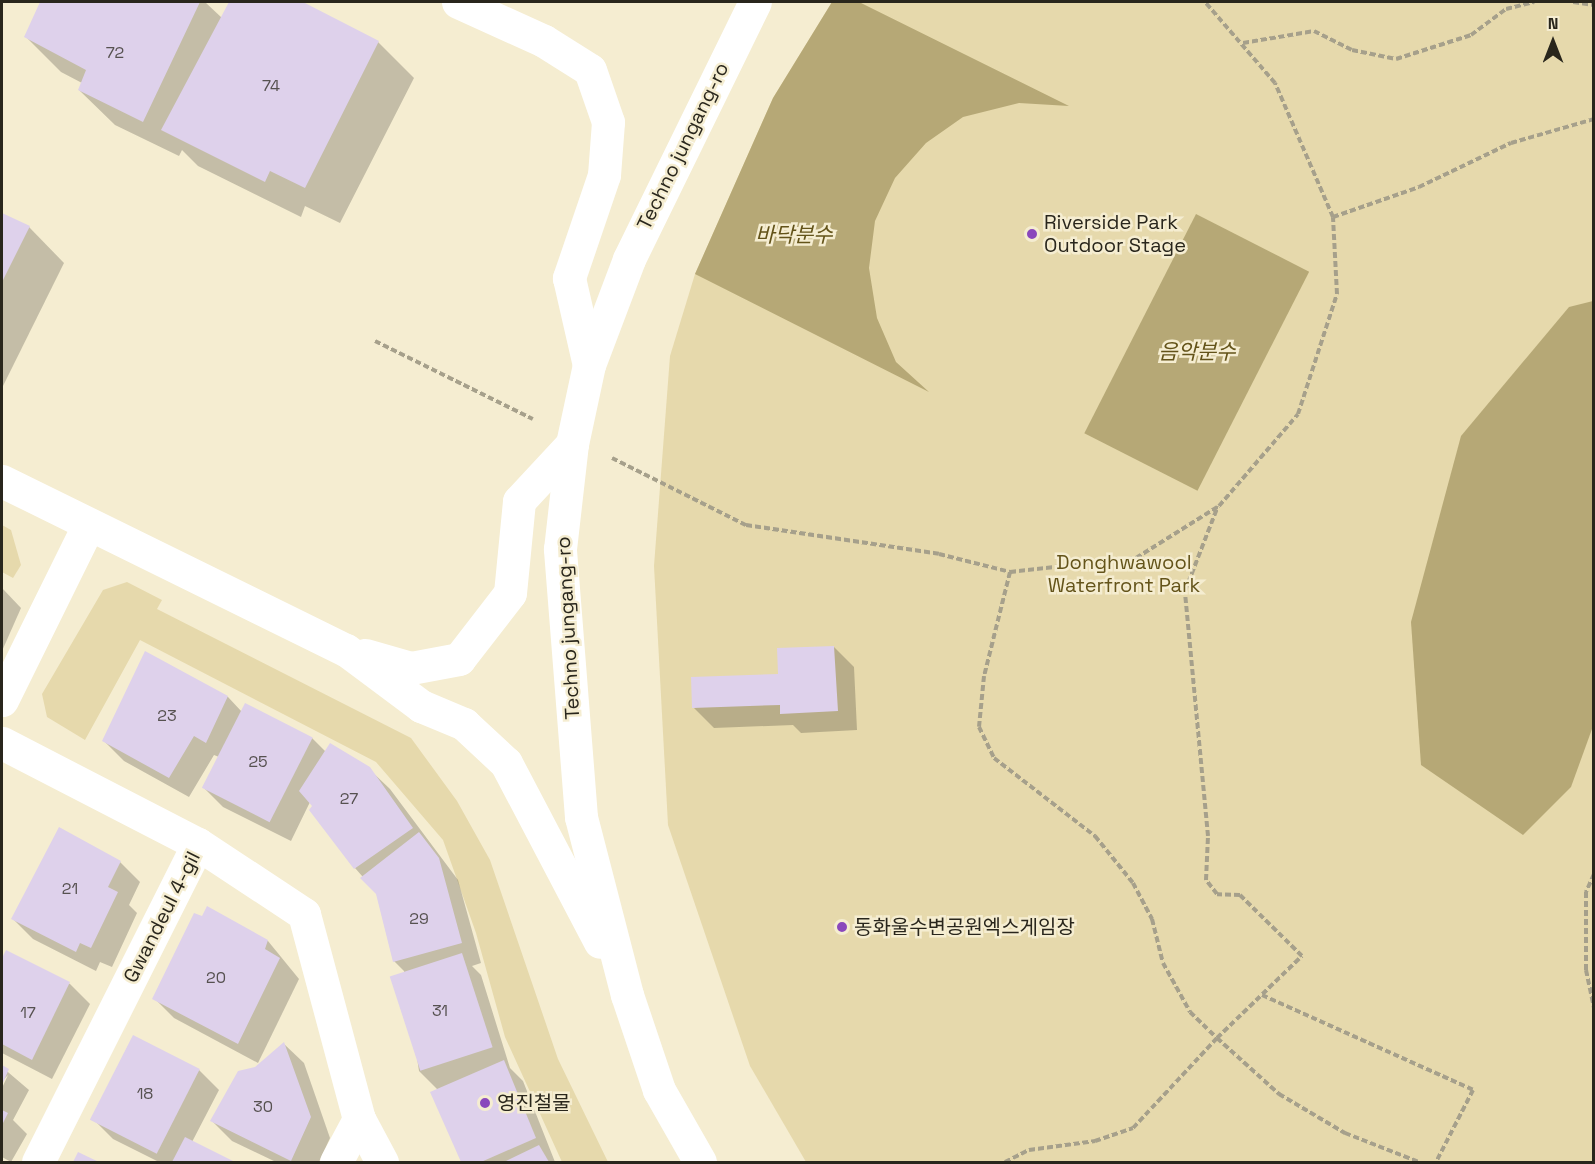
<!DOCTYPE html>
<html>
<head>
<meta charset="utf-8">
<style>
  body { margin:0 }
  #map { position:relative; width:1595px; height:1164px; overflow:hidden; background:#f5edd1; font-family:"Space Grotesk","Noto Sans KR",sans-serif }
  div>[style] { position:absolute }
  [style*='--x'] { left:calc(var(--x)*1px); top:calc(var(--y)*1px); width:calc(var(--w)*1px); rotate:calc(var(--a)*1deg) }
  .green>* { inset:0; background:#e6d9ac }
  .water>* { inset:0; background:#b6a876; transform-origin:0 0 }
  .shadow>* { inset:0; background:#0003 }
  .building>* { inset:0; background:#ded1eb; transform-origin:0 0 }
  .path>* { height:4px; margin-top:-2px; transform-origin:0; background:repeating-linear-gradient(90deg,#a6a08b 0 6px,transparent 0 9px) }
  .minor>* { height:33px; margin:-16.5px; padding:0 16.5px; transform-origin:16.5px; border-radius:16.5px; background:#fff }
  .secondary>* { height:33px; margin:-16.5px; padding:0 16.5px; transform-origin:16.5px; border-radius:16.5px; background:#fff }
  .dots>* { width:16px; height:16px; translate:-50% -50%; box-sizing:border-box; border:3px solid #f5edd1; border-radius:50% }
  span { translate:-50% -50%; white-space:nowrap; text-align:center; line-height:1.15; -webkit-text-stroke:5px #f5edd1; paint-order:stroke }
  .number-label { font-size:16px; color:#565150 }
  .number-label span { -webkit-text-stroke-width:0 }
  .street-label { font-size:20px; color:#29261c }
  .poi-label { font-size:20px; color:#29261c }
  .left { translate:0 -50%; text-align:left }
  .park-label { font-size:20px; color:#64541a }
  .water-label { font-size:21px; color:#635319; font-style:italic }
  .frame { position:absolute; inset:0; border:3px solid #29261c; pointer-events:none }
  .north { position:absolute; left:1523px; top:12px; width:60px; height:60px; -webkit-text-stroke:4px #f5edd1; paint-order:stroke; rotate:0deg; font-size:16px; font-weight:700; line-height:24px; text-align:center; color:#29261c }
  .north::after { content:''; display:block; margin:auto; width:21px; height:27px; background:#29261c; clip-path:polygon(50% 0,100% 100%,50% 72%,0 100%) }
</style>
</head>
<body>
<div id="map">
  <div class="green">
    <div style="clip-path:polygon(832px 2px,1593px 2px,1593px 1162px,806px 1162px,750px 1066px,668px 825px,654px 566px,670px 356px,695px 274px,773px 98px)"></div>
    <div style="clip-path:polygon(2px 525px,11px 530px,21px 565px,13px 578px,2px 572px)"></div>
    <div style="clip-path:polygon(127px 582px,162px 600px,157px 609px,411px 738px,457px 801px,490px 860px,558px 1059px,608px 1162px,562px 1162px,505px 1037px,476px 933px,443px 840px,376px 762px,140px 640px,85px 740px,47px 717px,42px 694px,103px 590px)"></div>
  </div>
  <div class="water">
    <div style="clip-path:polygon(832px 2px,859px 2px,1069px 106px,1019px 103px,963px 117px,926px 143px,895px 178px,875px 221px,869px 268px,877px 318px,896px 362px,929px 392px,695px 274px,773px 98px)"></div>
    <div style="left:1196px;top:214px;width:127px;height:246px;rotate:27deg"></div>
    <div style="clip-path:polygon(1593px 301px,1592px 729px,1571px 787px,1523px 835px,1421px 765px,1411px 622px,1461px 436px,1569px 307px)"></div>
  </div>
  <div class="shadow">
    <div style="clip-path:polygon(42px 2px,205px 2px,222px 18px,231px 2px,299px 2px,378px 42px,414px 78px,340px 223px,305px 206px,301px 217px,198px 166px,182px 150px,179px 156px,115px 125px,79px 90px,82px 83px,61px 72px,26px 37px)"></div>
    <div style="clip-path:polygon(2px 215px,29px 227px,64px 263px,2px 388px)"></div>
    <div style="clip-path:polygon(2px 588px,21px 608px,2px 651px)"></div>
    <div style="clip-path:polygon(834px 647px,854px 667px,857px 730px,801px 733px,793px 725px,714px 728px,694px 708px,780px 676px)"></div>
    <div style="clip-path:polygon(146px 653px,228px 697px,242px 712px,312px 738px,326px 752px,369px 769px,390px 789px,458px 880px,481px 963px,472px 966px,481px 975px,510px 1068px,523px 1081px,555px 1162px,463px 1162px,432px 1093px,438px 1090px,419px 1071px,404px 971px,394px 961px,377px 893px,355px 868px,310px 802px,291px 841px,223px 807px,203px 787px,219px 757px,214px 755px,189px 797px,124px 761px,104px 741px)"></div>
    <div style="clip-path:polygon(120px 862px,140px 882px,129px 905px,137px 913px,112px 967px,100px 962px,96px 971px,33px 939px,13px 919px)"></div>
    <div style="clip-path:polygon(208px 908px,268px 941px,299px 979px,258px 1063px,174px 1018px,154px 998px)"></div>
    <div style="clip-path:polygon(6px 952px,70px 984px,90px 1004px,52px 1079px,2px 1053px,2px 961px)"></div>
    <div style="clip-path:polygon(284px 1044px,304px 1063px,330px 1138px,319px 1162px,276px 1162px,232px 1141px,212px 1121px,255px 1068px)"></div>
    <div style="clip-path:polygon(2px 1067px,29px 1090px,13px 1120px,27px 1134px,11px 1162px,2px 1157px,2px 1088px,8px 1075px,2px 1081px)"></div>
    <div style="clip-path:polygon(199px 1070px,219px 1090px,192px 1142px,231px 1162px,159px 1162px,113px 1139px,93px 1119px)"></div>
  </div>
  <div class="building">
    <div style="clip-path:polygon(40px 2px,200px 2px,143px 122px,78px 90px,86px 70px,24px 37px)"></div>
    <div style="clip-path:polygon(229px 2px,303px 2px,379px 41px,305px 188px,270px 171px,265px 182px,161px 130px)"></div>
    <div style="clip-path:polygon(2px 213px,30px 226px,2px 282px)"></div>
    <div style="clip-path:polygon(834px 646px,838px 711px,780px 714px,780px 705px,692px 708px,691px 677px,778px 674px,777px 648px)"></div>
    <div style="clip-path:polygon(145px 651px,228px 696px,206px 743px,194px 736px,169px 778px,102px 741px)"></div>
    <div style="left:245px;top:703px;width:76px;height:95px;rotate:27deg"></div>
    <div style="clip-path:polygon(330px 743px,370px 767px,413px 828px,354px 869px,309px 810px,312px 806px,299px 791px)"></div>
    <div style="clip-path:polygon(59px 827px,121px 861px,108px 887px,118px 892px,91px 948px,80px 943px,76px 952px,11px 919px)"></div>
    <div style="clip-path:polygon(419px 832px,439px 858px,462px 943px,393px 962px,376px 894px,360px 878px)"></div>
    <div style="clip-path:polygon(207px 906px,268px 940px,265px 949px,280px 958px,238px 1044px,152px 999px,194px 913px,202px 916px)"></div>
    <div style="clip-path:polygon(6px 950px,70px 982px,32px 1060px,2px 1044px,2px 958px)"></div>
    <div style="left:462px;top:953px;width:99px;height:76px;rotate:72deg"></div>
    <div style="left:133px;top:1035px;width:75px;height:95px;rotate:27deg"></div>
    <div style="clip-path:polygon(284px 1042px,311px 1117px,291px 1161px,210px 1121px,238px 1071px,255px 1067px)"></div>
    <div style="clip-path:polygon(504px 1060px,536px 1138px,481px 1162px,461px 1162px,430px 1092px)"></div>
    <div style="clip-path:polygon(2px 1065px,9px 1069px,2px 1085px)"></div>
    <div style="clip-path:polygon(2px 1110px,8px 1113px,2px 1125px)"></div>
    <div style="clip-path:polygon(185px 1137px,235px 1162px,172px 1162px)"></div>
    <div style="clip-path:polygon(539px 1145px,549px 1162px,504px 1162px)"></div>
    <div style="clip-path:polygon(78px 1152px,99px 1162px,73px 1162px)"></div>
  </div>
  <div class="path">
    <div style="--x:1573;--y:2;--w:21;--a:8"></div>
    <div style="--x:1243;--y:43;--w:72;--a:-9.6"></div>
    <div style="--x:1314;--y:31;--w:42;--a:26.6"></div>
    <div style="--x:1352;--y:50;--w:45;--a:11.6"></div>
    <div style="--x:1396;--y:59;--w:79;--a:-17.7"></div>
    <div style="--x:1471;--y:35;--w:44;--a:-36.6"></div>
    <div style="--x:1506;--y:9;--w:29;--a:-14"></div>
    <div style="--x:1333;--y:217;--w:91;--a:-19.2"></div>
    <div style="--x:1419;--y:187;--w:102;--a:-25.6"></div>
    <div style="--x:1511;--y:143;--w:86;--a:-16.1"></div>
    <div style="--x:375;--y:341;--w:176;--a:26.3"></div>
    <div style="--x:612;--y:458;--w:150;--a:26.6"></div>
    <div style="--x:746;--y:525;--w:195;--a:8.5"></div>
    <div style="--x:939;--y:554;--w:73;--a:14.2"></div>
    <div style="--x:1010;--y:572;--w:127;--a:-6.3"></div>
    <div style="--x:1136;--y:558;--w:98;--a:-32.1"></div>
    <div style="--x:1219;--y:506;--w:121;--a:-49.3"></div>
    <div style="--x:1298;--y:414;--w:126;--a:-72"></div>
    <div style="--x:1337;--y:294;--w:77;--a:-93"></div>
    <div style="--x:1333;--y:217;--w:146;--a:-113.4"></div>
    <div style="--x:1275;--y:83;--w:107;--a:-130.8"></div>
    <div style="--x:1010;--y:572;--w:107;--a:104"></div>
    <div style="--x:984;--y:676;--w:51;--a:95.6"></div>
    <div style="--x:979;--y:727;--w:34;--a:64"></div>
    <div style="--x:994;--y:758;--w:128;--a:37.7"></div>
    <div style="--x:1095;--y:836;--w:60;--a:51"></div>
    <div style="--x:1133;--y:883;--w:41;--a:62.2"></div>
    <div style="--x:1152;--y:919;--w:45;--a:76"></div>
    <div style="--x:1163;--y:963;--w:56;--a:61.1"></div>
    <div style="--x:1190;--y:1012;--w:37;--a:44"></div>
    <div style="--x:1217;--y:1038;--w:84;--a:42.1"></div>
    <div style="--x:1279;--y:1094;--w:77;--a:30.6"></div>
    <div style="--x:1345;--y:1133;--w:79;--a:21.4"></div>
    <div style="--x:1594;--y:874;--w:20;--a:114"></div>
    <div style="--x:1586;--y:892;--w:78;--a:90"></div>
    <div style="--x:1586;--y:970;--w:39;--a:78"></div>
    <div style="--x:1262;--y:995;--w:231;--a:24.2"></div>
    <div style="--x:1473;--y:1090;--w:81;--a:117.2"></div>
    <div style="--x:1005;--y:1162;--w:27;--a:-27"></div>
    <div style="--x:1029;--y:1150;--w:67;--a:-7.8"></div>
    <div style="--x:1095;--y:1141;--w:40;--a:-18.9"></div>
    <div style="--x:1133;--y:1128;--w:123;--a:-47"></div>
    <div style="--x:1217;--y:1038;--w:118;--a:-44"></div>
    <div style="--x:1302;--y:956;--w:87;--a:-135.5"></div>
    <div style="--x:1240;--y:895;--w:23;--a:-178"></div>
    <div style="--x:1217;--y:894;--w:18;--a:-128"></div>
    <div style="--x:1206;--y:880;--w:44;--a:-87.4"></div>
    <div style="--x:1208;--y:836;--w:246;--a:-95.4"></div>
    <div style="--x:1185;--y:591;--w:91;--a:-68.8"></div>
  </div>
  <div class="minor">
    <div style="--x:2;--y:481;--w:383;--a:26.2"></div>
    <div style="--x:2;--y:700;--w:196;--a:-63.7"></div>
    <div style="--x:2;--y:743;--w:220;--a:27.3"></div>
    <div style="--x:198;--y:844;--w:127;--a:33.4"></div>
    <div style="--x:304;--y:914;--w:212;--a:75"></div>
    <div style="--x:359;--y:1119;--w:49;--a:61.9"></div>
    <div style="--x:38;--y:1162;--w:356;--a:-63.3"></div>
    <div style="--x:336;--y:1162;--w:49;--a:-61.9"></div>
  </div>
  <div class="secondary">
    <div style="--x:458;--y:2;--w:94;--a:24.4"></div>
    <div style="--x:544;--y:41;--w:54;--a:32.2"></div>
    <div style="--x:590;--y:70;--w:55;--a:70.9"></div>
    <div style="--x:608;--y:122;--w:53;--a:94.3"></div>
    <div style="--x:604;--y:175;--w:109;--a:108.8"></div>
    <div style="--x:569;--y:278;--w:89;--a:77.1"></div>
    <div style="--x:346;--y:650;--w:94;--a:36.7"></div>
    <div style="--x:421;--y:706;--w:47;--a:22.7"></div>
    <div style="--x:464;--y:724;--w:57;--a:42.9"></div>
    <div style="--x:506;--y:763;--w:202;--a:62.3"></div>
    <div style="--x:365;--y:655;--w:48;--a:15.8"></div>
    <div style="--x:411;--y:668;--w:49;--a:-10.6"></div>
    <div style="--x:459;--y:659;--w:83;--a:-52.3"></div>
    <div style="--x:510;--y:593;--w:92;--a:-84.4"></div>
    <div style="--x:519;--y:501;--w:78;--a:-47.1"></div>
    <div style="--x:700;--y:1162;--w:83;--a:-119.7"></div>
    <div style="--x:659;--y:1090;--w:100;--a:-108.6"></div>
    <div style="--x:627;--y:995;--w:184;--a:-104.5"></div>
    <div style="--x:581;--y:817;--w:269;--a:-94.5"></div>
    <div style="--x:560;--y:549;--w:106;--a:-83.5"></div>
    <div style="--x:572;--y:444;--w:81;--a:-77.9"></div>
    <div style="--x:589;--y:365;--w:113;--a:-69.3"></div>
    <div style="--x:629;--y:259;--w:286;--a:-63.9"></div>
  </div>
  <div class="dots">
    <div style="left:1032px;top:234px;background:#8a48bc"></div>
    <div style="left:842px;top:927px;background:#8a48bc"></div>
    <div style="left:485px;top:1103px;background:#8a48bc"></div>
  </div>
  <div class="number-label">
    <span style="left:115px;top:53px">72</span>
    <span style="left:271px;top:86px">74</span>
    <span style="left:167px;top:716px">23</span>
    <span style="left:258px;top:762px">25</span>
    <span style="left:349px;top:799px">27</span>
    <span style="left:70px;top:889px">21</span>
    <span style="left:419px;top:919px">29</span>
    <span style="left:216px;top:978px">20</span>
    <span style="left:440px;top:1011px">31</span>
    <span style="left:28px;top:1013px">17</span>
    <span style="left:145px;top:1094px">18</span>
    <span style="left:263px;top:1107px">30</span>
  </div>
  <div class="street-label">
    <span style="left:683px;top:146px;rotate:-64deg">Techno jungang-ro</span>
    <span style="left:568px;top:628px;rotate:-93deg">Techno jungang-ro</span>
    <span style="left:162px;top:917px;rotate:-63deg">Gwandeul 4-gil</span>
  </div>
  <div class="poi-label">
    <span class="left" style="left:1044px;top:234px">Riverside Park<br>Outdoor Stage</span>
    <span class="left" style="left:854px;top:927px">동화울수변공원엑스게임장</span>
    <span class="left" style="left:497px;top:1103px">영진철물</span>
  </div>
  <div class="park-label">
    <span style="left:1124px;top:574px">Donghwawool<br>Waterfront Park</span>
  </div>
  <div class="water-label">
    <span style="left:794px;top:235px">바닥분수</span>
    <span style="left:1197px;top:352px">음악분수</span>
  </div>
  <div class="frame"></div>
  <div class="north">N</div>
</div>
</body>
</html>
